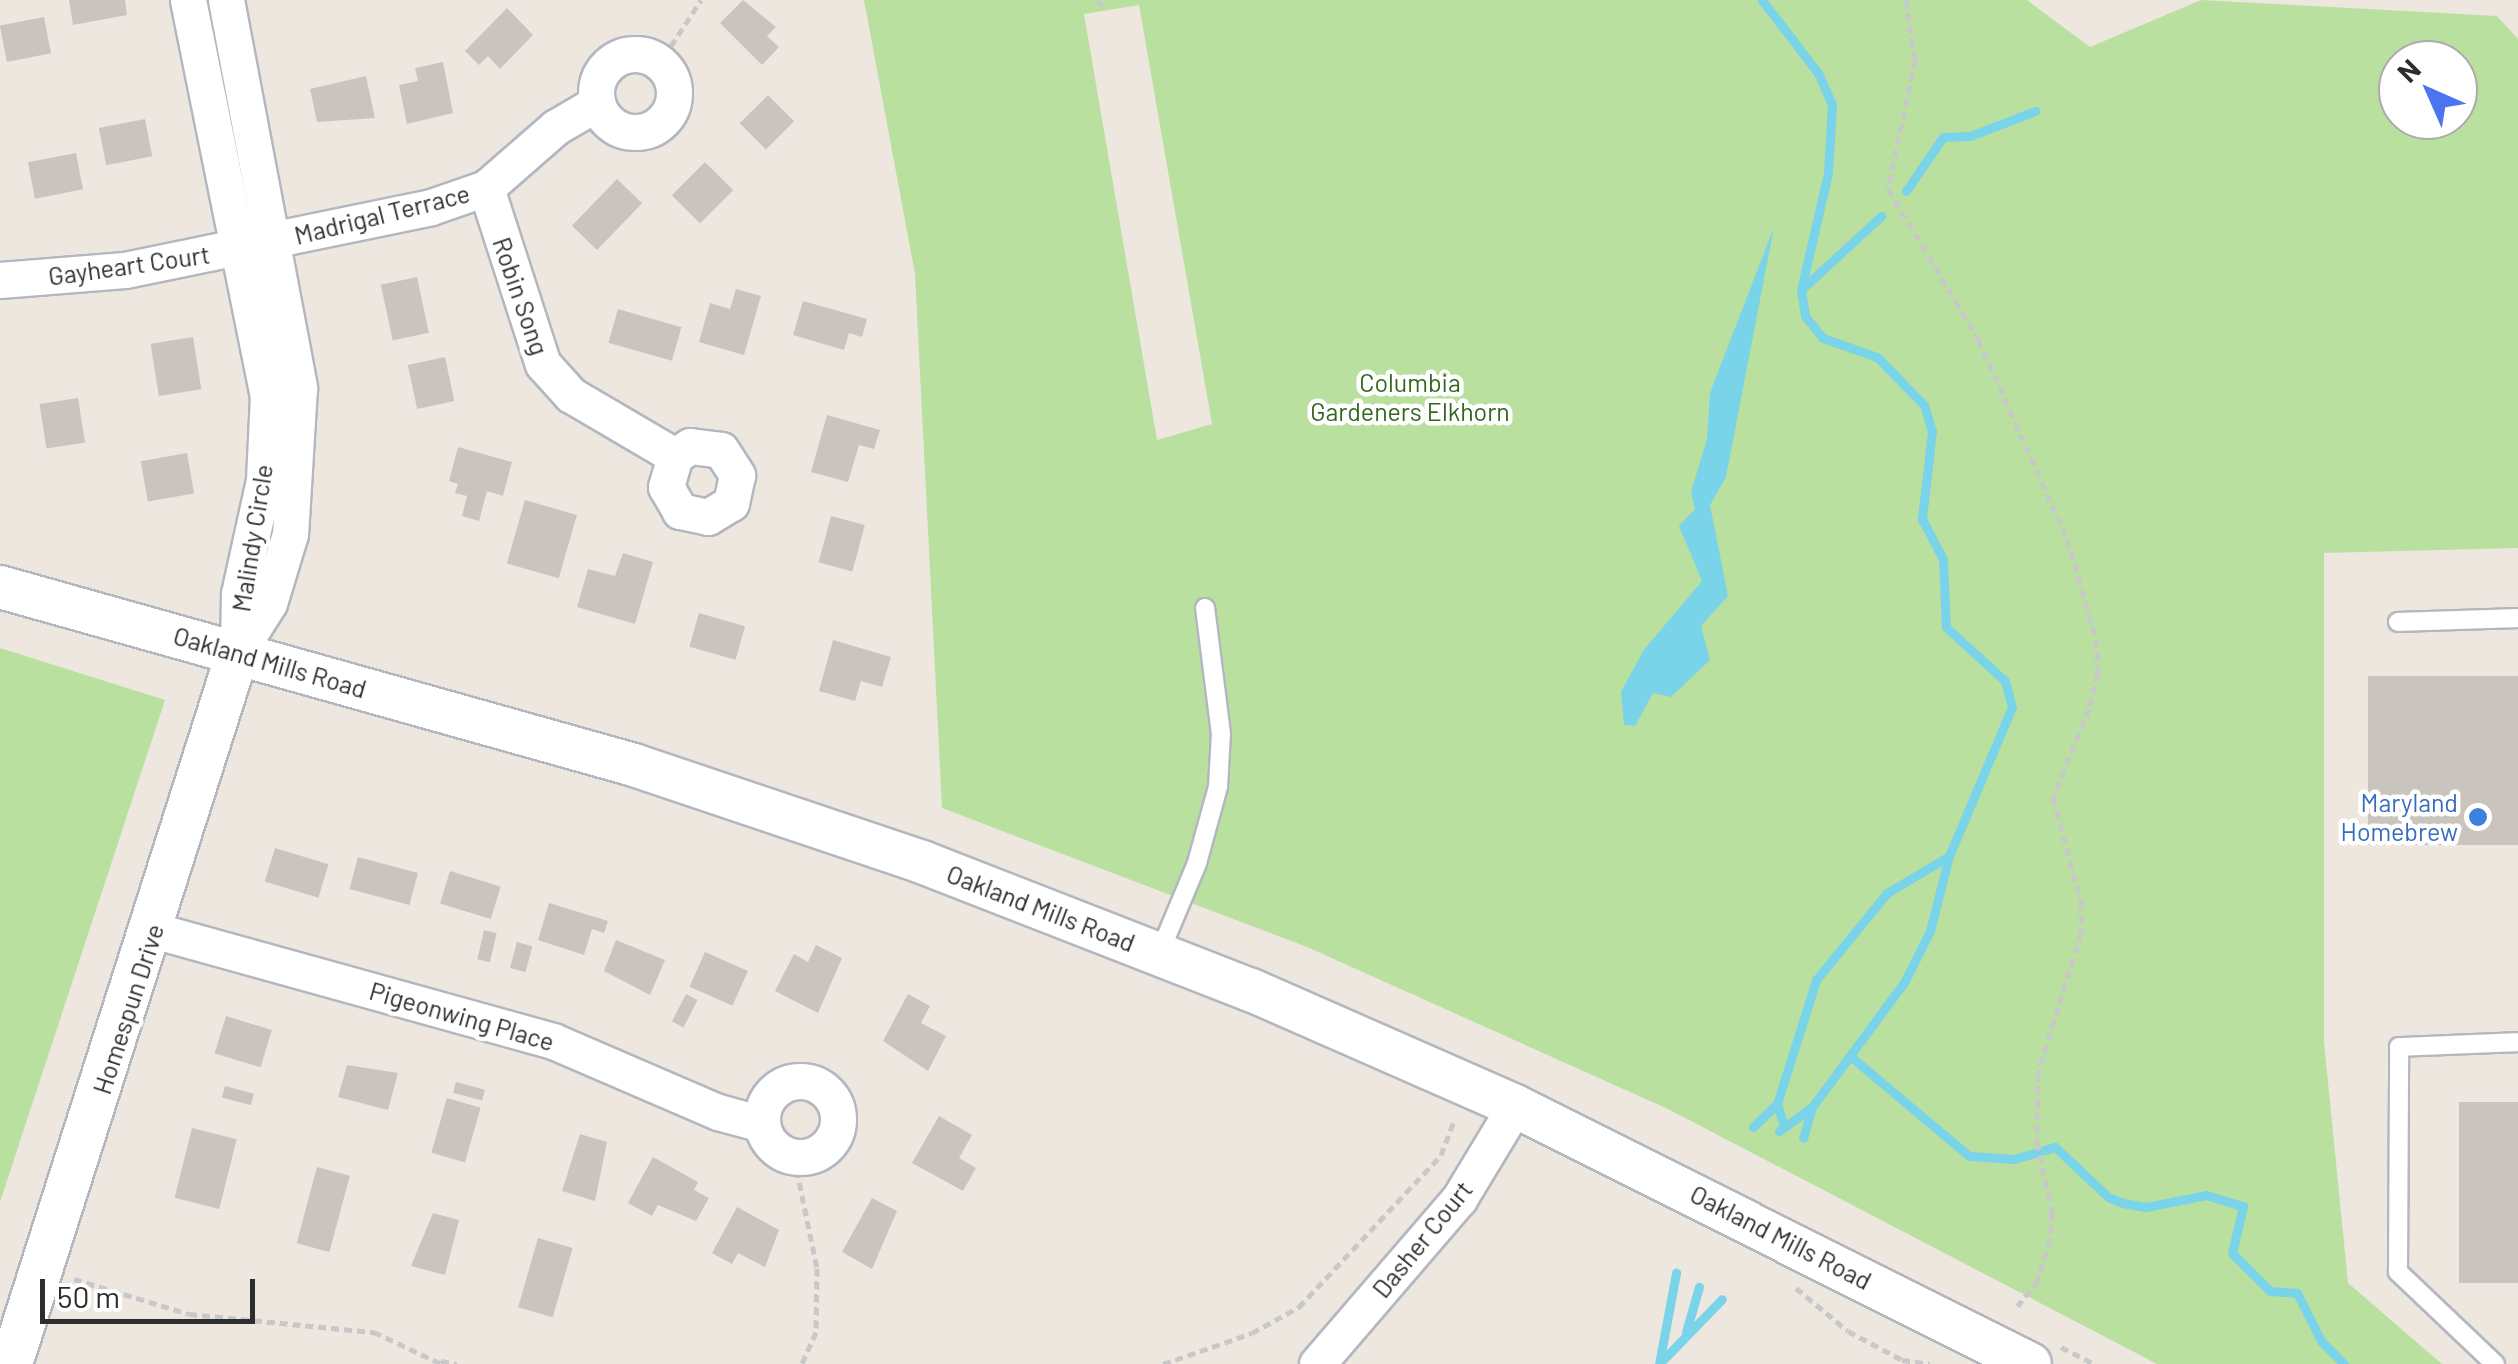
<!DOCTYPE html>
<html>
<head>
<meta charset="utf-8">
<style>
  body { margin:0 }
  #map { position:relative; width:2518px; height:1364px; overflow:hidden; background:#ede7e0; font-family:Barlow,sans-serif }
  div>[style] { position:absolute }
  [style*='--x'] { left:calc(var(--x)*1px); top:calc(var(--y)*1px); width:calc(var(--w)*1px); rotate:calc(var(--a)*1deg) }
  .green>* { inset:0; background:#bae0a0 }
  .water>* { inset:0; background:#79d3e9 }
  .stream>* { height:9px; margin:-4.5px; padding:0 4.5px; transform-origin:4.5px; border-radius:4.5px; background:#79d3e9 }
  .building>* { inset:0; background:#c9c5be; transform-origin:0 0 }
  .path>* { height:5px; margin-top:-2.5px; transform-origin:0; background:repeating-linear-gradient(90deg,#c8c8c8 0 8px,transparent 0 13px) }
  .roads { filter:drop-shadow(2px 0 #b3b7bf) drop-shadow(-2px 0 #b3b7bf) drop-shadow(0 2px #b3b7bf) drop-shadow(0 -2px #b3b7bf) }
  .service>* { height:18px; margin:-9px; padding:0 9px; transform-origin:9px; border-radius:9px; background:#fff }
  .minor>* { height:35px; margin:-17.5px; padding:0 17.5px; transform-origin:17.5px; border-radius:17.5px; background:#fff }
  .minor>.ring { margin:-17.5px; padding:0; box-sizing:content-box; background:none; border:35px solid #fff; border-radius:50% }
  .tertiary>* { height:42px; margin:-21px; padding:0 21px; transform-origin:21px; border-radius:21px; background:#fff }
  .dots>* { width:28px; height:28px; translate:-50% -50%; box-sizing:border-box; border:5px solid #fff; border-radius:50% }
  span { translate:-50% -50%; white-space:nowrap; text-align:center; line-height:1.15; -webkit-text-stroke:9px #fff; paint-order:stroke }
  .street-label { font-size:25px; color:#2d2d2d }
  .park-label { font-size:25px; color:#33671f }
  .shop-label { font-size:25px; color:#366cbe }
  .right { translate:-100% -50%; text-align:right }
  .north { position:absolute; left:2378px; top:40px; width:100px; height:100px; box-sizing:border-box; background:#fff; border:2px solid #ababab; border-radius:50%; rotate:315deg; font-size:28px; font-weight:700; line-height:40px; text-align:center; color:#2d2d2d }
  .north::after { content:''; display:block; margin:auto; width:35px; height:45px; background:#4a74f0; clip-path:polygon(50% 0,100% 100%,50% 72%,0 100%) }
  .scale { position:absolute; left:40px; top:1279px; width:215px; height:45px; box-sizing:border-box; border:5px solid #2d2d2d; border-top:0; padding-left:12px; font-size:30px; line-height:35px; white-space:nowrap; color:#2d2d2d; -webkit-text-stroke:8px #fff; paint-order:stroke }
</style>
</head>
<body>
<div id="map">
  <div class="green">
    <div style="clip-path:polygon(evenodd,864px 0,2027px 0,2090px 47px,2201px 0,2497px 16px,2518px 39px,2518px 548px,2324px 553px,2324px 1042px,2348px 1283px,2442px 1364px,2157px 1364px,1668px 1109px,1307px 947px,942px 808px,915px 274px,864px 0,1139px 5px,1212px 424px,1157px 440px,1084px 14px,1139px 5px,864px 0,2398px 60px,2458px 60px,2458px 120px,2398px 120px,2398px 60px)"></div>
    <div style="clip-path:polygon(0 648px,165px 700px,0 1202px)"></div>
  </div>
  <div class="water">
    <div style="clip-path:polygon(1774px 227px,1726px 477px,1710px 505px,1728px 596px,1701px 626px,1710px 660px,1671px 697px,1653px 693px,1635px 726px,1624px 725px,1621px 692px,1643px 651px,1702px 581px,1679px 526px,1695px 509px,1691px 492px,1707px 439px,1710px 393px)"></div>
  </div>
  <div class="stream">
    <div style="--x:1762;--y:0;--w:92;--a:52.5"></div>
    <div style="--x:1818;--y:73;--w:34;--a:66"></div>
    <div style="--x:1832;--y:104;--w:69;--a:93.3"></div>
    <div style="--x:1828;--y:173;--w:120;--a:103"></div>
    <div style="--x:1801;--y:290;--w:26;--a:81"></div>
    <div style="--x:1805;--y:316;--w:28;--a:51"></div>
    <div style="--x:1823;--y:338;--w:57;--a:19.4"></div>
    <div style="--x:1877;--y:357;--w:67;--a:45.6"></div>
    <div style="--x:1924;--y:405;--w:27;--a:73"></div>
    <div style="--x:1932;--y:431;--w:89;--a:96.5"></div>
    <div style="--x:1922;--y:519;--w:45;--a:62.3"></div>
    <div style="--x:1943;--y:559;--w:68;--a:87.5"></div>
    <div style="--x:1946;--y:627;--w:80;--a:42.5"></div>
    <div style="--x:2005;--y:681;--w:27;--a:75"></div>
    <div style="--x:2012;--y:707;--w:162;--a:112.9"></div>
    <div style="--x:1949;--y:856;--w:77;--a:104.2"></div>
    <div style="--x:1930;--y:931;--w:56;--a:116.6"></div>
    <div style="--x:1905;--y:981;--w:157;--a:126.4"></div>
    <div style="--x:1812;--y:1107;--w:32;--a:106"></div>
    <div style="--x:1906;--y:191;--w:65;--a:-55.6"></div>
    <div style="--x:1943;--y:137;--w:27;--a:-2"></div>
    <div style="--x:1970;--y:136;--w:70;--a:-21"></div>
    <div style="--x:1802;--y:289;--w:108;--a:-42.7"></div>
    <div style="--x:1850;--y:1056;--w:155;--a:40"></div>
    <div style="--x:1969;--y:1156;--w:45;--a:3.8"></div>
    <div style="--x:2014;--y:1159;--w:43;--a:-16.3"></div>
    <div style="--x:2055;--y:1147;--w:73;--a:43.3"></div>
    <div style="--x:2108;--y:1197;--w:16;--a:22"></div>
    <div style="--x:2123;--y:1203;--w:23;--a:10"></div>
    <div style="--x:2146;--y:1207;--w:61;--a:-11.3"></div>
    <div style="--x:2206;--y:1195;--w:39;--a:17"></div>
    <div style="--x:2243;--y:1206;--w:48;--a:103.2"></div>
    <div style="--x:2232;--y:1253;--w:54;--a:45"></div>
    <div style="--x:2270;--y:1291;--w:27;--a:4"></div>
    <div style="--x:2297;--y:1293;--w:54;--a:63.4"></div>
    <div style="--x:2321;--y:1341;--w:33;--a:45"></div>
    <div style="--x:1777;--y:1104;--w:130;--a:-72.5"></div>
    <div style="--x:1816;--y:980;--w:112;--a:-50.8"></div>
    <div style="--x:1887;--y:893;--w:72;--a:-30.8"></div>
    <div style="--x:1753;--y:1127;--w:33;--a:-44"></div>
    <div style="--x:1777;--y:1104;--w:20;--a:72"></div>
    <div style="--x:1779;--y:1131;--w:41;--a:-36"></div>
    <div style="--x:1686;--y:1332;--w:47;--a:-73.9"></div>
    <div style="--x:1662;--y:1361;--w:86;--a:-45.9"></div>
    <div style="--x:1659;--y:1364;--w:93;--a:-79.4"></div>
  </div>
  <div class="building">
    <div style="clip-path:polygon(69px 0,125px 0,127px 15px,73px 25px)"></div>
    <div style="clip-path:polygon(743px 0,776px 27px,767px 36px,779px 47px,762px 65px,720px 23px)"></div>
    <div style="clip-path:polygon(507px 8px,533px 35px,500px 69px,488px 56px,479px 65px,465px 51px)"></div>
    <div style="left:44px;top:17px;width:37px;height:45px;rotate:79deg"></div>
    <div style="clip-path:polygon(443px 62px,453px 113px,407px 124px,399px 85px,418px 81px,415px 68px)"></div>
    <div style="clip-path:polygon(366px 76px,375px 118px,317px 122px,310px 89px)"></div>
    <div style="left:768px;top:95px;width:37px;height:40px;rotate:45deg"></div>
    <div style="left:145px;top:119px;width:38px;height:47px;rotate:79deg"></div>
    <div style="left:76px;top:153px;width:37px;height:49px;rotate:79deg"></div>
    <div style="left:705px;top:162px;width:40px;height:47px;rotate:45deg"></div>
    <div style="left:617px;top:179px;width:35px;height:65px;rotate:44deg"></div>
    <div style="left:417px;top:277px;width:57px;height:37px;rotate:78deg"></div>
    <div style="clip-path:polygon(736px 289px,761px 296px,744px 355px,699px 342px,710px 303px,730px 309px)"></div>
    <div style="clip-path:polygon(803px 301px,867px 319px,862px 337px,849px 333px,844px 350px,793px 335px)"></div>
    <div style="left:618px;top:309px;width:66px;height:35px;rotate:16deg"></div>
    <div style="left:193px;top:337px;width:53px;height:43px;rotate:81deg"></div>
    <div style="left:445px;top:357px;width:45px;height:38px;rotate:78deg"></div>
    <div style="left:78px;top:398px;width:45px;height:39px;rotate:81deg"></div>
    <div style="clip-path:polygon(827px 415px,880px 430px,874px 449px,859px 445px,848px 482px,811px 472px)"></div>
    <div style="clip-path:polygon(458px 447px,512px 462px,503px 496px,487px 491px,479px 521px,462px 516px,467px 496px,455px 493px,458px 484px,449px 481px)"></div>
    <div style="left:187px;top:453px;width:41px;height:47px;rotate:80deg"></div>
    <div style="left:525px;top:500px;width:54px;height:66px;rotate:16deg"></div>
    <div style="left:831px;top:516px;width:35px;height:48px;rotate:15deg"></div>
    <div style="clip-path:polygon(623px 553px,653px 562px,635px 624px,577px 607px,588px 569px,615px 576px)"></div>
    <div style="left:699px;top:613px;width:48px;height:35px;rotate:16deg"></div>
    <div style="clip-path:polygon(833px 640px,891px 657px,882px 687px,861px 681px,855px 701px,819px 691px)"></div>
    <div style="left:2518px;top:676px;width:169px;height:150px;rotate:90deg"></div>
    <div style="left:275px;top:848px;width:56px;height:35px;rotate:17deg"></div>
    <div style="left:358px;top:857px;width:62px;height:33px;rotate:15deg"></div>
    <div style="left:450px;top:871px;width:53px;height:34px;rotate:17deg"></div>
    <div style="clip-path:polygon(549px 903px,608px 921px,604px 933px,592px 929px,584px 955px,538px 940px)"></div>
    <div style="left:484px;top:930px;width:13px;height:30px;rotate:13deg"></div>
    <div style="clip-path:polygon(616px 940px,665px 960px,650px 995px,604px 971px)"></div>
    <div style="left:517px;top:942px;width:16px;height:27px;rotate:15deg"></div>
    <div style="clip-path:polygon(816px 945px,842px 958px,818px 1013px,775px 991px,794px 954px,808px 962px)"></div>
    <div style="left:705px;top:952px;width:47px;height:38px;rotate:24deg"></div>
    <div style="left:686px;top:994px;width:13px;height:31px;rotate:27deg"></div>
    <div style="clip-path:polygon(908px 994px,930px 1006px,921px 1023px,946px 1036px,928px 1071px,883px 1041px)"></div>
    <div style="left:226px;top:1016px;width:48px;height:39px;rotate:17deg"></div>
    <div style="clip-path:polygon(347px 1065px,398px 1073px,388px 1110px,338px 1097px)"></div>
    <div style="left:456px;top:1082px;width:30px;height:11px;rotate:15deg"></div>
    <div style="left:225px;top:1086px;width:30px;height:12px;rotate:15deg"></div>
    <div style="left:447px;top:1098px;width:35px;height:57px;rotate:16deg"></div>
    <div style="left:2518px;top:1102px;width:181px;height:59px;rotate:90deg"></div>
    <div style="clip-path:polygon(939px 1116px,972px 1135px,959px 1158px,976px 1168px,963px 1191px,912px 1163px)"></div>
    <div style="left:192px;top:1128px;width:46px;height:72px;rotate:14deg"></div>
    <div style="clip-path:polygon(580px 1134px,607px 1142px,595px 1201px,562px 1191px)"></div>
    <div style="clip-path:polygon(653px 1157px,698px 1182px,694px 1190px,709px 1198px,696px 1221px,658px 1205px,652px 1216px,628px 1203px)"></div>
    <div style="left:317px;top:1167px;width:34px;height:79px;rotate:15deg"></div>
    <div style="clip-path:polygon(872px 1198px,897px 1211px,872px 1269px,842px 1252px)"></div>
    <div style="clip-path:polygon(737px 1207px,779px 1230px,765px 1267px,738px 1253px,732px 1264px,712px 1253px)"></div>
    <div style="clip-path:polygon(433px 1213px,459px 1220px,445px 1275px,411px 1266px)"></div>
    <div style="left:538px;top:1238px;width:36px;height:72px;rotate:16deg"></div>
  </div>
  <div class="path">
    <div style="--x:1097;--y:0;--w:13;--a:45"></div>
    <div style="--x:1906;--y:0;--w:61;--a:81.5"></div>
    <div style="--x:1915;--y:60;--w:132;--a:101.8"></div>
    <div style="--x:1888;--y:189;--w:175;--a:59"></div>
    <div style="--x:1978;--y:339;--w:219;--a:66"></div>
    <div style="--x:2067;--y:539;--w:104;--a:73.8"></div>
    <div style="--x:2096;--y:639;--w:34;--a:87"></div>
    <div style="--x:2098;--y:673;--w:37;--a:104"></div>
    <div style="--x:2089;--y:709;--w:96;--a:112"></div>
    <div style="--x:2053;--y:798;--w:108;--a:74.9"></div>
    <div style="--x:2081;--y:902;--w:31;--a:90"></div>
    <div style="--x:2081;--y:933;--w:146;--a:107.1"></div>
    <div style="--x:2038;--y:1073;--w:69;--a:90.8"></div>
    <div style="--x:2037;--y:1142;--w:72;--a:77.9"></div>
    <div style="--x:2052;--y:1212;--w:27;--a:94"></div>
    <div style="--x:2050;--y:1239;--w:43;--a:106.3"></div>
    <div style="--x:2038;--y:1280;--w:33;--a:128"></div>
    <div style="--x:654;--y:59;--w:21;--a:-37"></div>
    <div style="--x:671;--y:46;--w:55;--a:-56.9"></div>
    <div style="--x:794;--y:1157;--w:113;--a:78.3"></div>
    <div style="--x:817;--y:1268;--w:64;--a:90.9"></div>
    <div style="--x:816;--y:1332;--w:35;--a:114"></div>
    <div style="--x:74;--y:1279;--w:120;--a:16.9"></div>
    <div style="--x:189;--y:1314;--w:186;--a:5.6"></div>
    <div style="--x:374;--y:1332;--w:75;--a:25.2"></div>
    <div style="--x:1796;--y:1288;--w:67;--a:39.6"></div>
    <div style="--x:1848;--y:1331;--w:61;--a:28.2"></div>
    <div style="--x:1902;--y:1360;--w:28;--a:8"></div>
    <div style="--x:2061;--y:1347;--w:37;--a:27"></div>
    <div style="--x:441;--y:1361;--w:16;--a:11"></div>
    <div style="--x:1163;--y:1364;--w:94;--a:-19.2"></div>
    <div style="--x:1252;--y:1333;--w:54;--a:-29"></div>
    <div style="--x:1299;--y:1307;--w:208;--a:-46.9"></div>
    <div style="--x:1441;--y:1155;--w:39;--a:-69"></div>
  </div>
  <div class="roads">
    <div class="service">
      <div style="--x:2398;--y:622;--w:120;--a:-1.9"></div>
      <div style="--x:1159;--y:954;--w:99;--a:-67.3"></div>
      <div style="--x:1197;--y:863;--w:79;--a:-74.6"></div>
      <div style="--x:1218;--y:787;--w:53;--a:-86.8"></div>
      <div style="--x:1221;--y:734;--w:127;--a:-97.2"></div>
      <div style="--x:2495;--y:1364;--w:134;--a:-136.5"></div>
      <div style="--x:2398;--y:1272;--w:225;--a:-89.7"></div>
      <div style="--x:2399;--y:1047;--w:119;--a:-2.4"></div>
    </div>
    <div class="minor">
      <div style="--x:188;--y:0;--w:403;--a:78.6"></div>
      <div style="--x:268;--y:395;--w:85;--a:92.7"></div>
      <div style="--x:264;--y:480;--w:117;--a:102.4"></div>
      <div style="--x:239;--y:594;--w:58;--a:91"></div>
      <div style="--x:226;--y:0;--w:395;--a:79.3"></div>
      <div style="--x:299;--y:388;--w:146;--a:93.5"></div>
      <div style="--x:290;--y:534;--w:72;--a:106.9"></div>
      <div style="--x:269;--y:603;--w:58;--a:122.3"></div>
      <div class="ring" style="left:596px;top:54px;width:43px;height:43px"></div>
      <div style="--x:486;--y:188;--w:185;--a:72.1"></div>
      <div style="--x:543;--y:364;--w:42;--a:47.9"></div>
      <div style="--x:571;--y:395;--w:121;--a:30.4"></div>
      <div style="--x:675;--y:456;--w:18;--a:-34"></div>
      <div style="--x:690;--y:446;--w:31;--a:7"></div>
      <div style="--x:721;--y:450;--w:30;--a:57"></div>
      <div style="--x:737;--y:475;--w:29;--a:102"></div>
      <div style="--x:731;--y:503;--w:27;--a:149"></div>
      <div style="--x:708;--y:517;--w:29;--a:-168"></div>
      <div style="--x:680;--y:511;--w:28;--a:-120"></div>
      <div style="--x:666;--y:487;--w:32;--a:-74"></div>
      <div style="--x:0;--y:280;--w:125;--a:-4.6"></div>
      <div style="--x:125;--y:270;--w:312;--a:-11.6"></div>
      <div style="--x:431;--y:207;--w:58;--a:-19.1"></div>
      <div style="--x:486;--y:188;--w:93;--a:-41.1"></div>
      <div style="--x:556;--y:127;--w:48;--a:-30.3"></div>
      <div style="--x:153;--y:930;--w:415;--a:15.5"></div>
      <div style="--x:553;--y:1041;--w:180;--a:23.3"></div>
      <div style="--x:718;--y:1112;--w:46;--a:15.3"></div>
      <div class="ring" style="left:762px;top:1081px;width:41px;height:41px"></div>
      <div style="--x:1317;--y:1364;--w:218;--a:-49.3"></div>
      <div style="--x:1459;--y:1199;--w:109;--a:-58.9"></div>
    </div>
    <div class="tertiary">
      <div style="--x:0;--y:587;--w:659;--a:15.68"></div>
      <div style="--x:634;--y:765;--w:304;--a:18.6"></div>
      <div style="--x:922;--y:862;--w:353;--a:21.3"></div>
      <div style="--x:1251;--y:990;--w:288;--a:23.7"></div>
      <div style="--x:1515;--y:1106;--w:576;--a:26.61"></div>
      <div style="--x:11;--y:1364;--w:747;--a:-72.32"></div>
    </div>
  </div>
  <div class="dots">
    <div style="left:2478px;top:817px;background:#3f7fe0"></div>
  </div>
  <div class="street-label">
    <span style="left:382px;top:214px;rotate:-14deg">Madrigal Terrace</span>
    <span style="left:129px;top:265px;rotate:-8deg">Gayheart Court</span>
    <span style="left:521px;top:296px;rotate:71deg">Robin Song</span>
    <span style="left:252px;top:538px;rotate:-81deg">Malindy Circle</span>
    <span style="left:270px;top:662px;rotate:16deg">Oakland Mills Road</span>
    <span style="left:1041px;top:908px;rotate:21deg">Oakland Mills Road</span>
    <span style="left:128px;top:1009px;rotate:-72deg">Homespun Drive</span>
    <span style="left:462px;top:1016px;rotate:16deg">Pigeonwing Place</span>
    <span style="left:1781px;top:1237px;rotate:27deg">Oakland Mills Road</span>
    <span style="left:1422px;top:1239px;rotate:-51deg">Dasher Court</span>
  </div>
  <div class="park-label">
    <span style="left:1410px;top:397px">Columbia<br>Gardeners Elkhorn</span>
  </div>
  <div class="shop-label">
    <span class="right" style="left:2458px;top:817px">Maryland<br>Homebrew</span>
  </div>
  <div class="north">N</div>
  <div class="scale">50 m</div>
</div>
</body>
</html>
